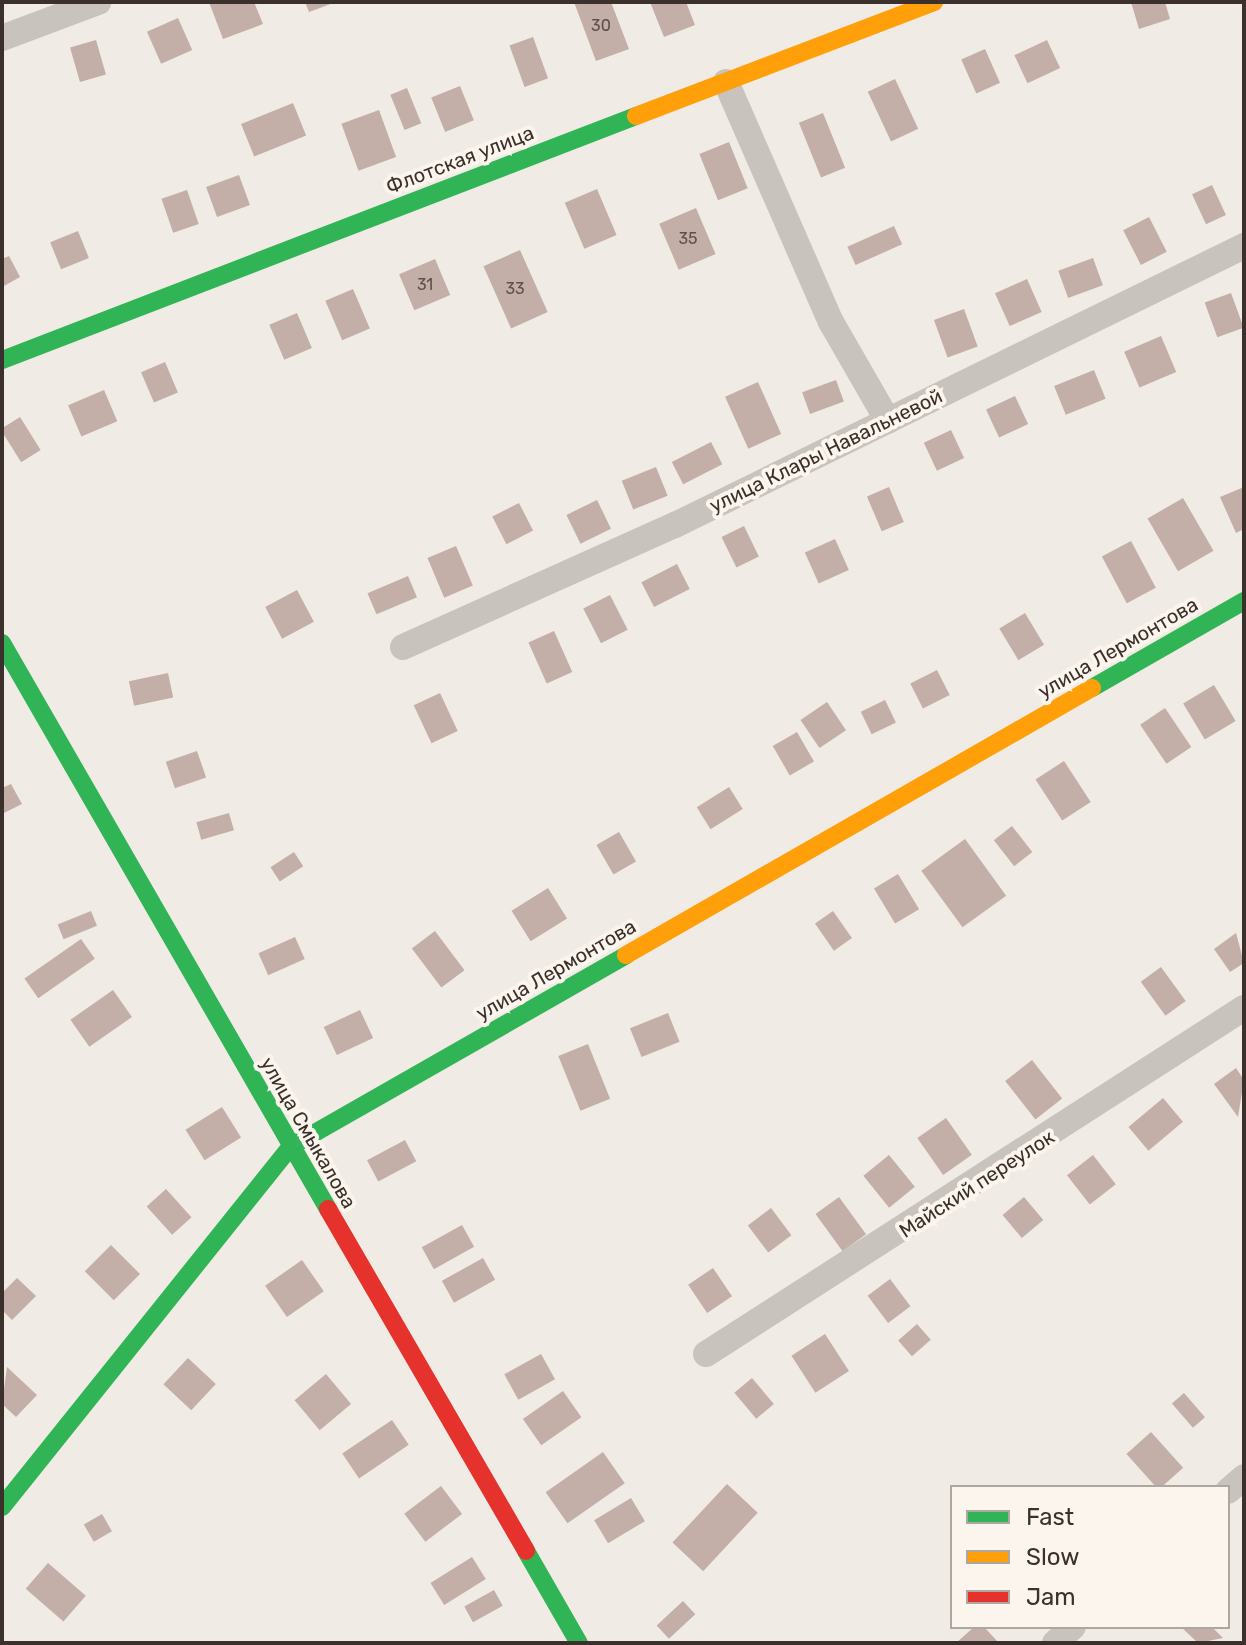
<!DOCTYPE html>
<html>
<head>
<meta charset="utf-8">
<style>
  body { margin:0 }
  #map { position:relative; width:1246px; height:1645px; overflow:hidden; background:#f0ebe5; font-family:Rubik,sans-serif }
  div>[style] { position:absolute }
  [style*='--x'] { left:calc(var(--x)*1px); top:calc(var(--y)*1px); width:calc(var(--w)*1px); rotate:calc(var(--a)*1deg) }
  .building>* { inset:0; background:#c3afa7; transform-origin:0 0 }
  .street>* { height:26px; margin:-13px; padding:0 13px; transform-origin:13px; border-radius:13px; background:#c9c3be }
  .fast>* { height:18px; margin:-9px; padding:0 9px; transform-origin:9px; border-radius:9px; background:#30b455 }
  .slow>* { height:18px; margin:-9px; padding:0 9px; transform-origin:9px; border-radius:9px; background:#ff9f0a }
  .jam>* { height:18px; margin:-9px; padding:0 9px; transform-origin:9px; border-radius:9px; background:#e5322d }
  span { translate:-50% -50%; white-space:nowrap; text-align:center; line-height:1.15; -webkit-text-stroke:8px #fbf5ee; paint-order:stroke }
  .number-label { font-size:16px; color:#5d504a }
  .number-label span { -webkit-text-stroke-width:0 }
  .street-label { font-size:20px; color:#3b302b }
  .frame { position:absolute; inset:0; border:4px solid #3b302b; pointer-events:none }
  .legend { position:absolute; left:950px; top:1485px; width:280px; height:144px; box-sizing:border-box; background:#fbf5ee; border:2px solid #aea6a0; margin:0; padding:10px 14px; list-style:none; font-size:24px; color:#3b302b }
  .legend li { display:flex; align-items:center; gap:16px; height:40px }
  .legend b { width:40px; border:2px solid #aea6a0 }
</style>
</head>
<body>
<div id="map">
  <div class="building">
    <div style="clip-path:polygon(209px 2px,254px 2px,263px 24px,223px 39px)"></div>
    <div style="clip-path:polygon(305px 2px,336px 2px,309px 12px)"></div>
    <div style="clip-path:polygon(574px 2px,611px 2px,629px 49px,596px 61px)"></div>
    <div style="clip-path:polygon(650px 2px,686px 2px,695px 25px,664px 37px)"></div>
    <div style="clip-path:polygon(1131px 2px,1165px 2px,1170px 19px,1139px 29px)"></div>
    <div style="left:178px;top:18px;width:35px;height:34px;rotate:66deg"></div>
    <div style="left:533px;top:37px;width:44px;height:25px;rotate:70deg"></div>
    <div style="left:96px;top:40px;width:36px;height:27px;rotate:74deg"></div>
    <div style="left:1047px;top:40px;width:31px;height:36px;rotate:65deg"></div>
    <div style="left:985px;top:49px;width:37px;height:26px;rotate:66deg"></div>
    <div style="left:895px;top:79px;width:55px;height:30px;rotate:65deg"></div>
    <div style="left:460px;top:86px;width:37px;height:31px;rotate:68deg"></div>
    <div style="left:407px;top:88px;width:38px;height:18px;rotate:68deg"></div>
    <div style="left:293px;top:103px;width:35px;height:56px;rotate:68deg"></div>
    <div style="left:379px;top:110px;width:50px;height:40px;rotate:70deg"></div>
    <div style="left:823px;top:113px;width:59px;height:26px;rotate:68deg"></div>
    <div style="left:729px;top:142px;width:50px;height:32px;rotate:68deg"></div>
    <div style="left:239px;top:175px;width:32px;height:35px;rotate:70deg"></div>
    <div style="left:1212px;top:185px;width:33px;height:22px;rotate:65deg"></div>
    <div style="left:597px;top:189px;width:50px;height:35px;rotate:67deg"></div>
    <div style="left:187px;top:190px;width:36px;height:27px;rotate:71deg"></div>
    <div style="left:696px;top:208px;width:50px;height:40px;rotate:67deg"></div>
    <div style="left:1149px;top:217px;width:39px;height:29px;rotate:63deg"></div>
    <div style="left:894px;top:226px;width:20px;height:51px;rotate:66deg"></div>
    <div style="left:78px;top:231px;width:29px;height:30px;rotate:68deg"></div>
    <div style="left:520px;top:250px;width:68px;height:40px;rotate:66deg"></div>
    <div style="clip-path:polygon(9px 256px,20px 277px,2px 287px,2px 259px)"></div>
    <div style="left:1093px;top:258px;width:29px;height:37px;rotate:70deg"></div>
    <div style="left:435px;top:259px;width:39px;height:39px;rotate:67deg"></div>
    <div style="left:1027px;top:279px;width:36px;height:35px;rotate:66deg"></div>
    <div style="left:353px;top:289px;width:43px;height:30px;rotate:67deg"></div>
    <div style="left:1231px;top:293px;width:37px;height:28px;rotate:70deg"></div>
    <div style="left:964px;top:309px;width:40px;height:32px;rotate:70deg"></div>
    <div style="left:297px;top:313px;width:38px;height:30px;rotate:67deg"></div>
    <div style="left:1161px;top:336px;width:39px;height:40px;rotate:67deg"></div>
    <div style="left:165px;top:362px;width:33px;height:26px;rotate:67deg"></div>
    <div style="left:1094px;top:370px;width:31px;height:43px;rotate:68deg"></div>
    <div style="left:836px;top:380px;width:23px;height:36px;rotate:70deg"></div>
    <div style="left:758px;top:382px;width:57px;height:36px;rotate:66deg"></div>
    <div style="left:104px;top:390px;width:34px;height:39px;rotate:67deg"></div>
    <div style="left:1015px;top:396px;width:31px;height:32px;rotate:65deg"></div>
    <div style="left:20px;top:417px;width:39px;height:23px;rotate:58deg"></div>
    <div style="left:951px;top:430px;width:31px;height:30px;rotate:65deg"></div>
    <div style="left:711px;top:442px;width:25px;height:44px;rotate:63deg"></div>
    <div style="left:656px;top:467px;width:31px;height:37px;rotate:68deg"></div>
    <div style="left:889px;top:487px;width:38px;height:24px;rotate:67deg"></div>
    <div style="clip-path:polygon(1244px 487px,1244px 529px,1236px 533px,1220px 497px)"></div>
    <div style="left:1183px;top:498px;width:61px;height:41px;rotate:60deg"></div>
    <div style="left:597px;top:500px;width:32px;height:34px;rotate:64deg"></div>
    <div style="left:519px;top:503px;width:31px;height:30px;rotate:63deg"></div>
    <div style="left:744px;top:526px;width:34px;height:25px;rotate:64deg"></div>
    <div style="left:835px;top:539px;width:34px;height:33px;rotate:66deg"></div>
    <div style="left:1131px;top:541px;width:53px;height:33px;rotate:62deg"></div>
    <div style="left:456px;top:546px;width:43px;height:31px;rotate:67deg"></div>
    <div style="left:677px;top:564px;width:28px;height:40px;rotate:63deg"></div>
    <div style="left:408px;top:576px;width:23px;height:44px;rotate:67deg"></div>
    <div style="left:297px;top:590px;width:36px;height:36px;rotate:62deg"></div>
    <div style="left:610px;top:595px;width:39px;height:30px;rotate:63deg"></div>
    <div style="left:1025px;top:613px;width:37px;height:30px;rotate:59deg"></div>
    <div style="left:554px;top:631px;width:45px;height:28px;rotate:66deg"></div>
    <div style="left:937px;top:670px;width:28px;height:30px;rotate:63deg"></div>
    <div style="left:168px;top:673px;width:25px;height:40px;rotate:78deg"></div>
    <div style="left:1214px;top:685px;width:42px;height:36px;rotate:59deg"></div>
    <div style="left:440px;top:693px;width:42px;height:29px;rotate:65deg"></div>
    <div style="left:885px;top:700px;width:25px;height:27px;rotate:64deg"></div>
    <div style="left:827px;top:702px;width:34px;height:32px;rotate:56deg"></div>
    <div style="left:1165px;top:708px;width:47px;height:30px;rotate:56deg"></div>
    <div style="left:797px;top:732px;width:34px;height:28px;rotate:60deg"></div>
    <div style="left:197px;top:751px;width:28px;height:33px;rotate:71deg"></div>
    <div style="left:1064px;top:761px;width:49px;height:34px;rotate:57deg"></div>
    <div style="clip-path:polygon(11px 784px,22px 804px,2px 814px,2px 788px)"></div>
    <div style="left:729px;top:787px;width:26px;height:38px;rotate:58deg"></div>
    <div style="left:229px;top:813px;width:18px;height:34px;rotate:74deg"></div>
    <div style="left:1012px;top:826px;width:33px;height:23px;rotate:52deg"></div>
    <div style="left:619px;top:832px;width:34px;height:26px;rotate:60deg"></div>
    <div style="left:965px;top:839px;width:70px;height:54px;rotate:54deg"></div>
    <div style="left:294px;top:852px;width:17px;height:28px;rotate:57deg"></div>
    <div style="left:898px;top:874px;width:41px;height:28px;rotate:59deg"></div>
    <div style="left:548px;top:888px;width:36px;height:43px;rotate:58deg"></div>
    <div style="left:91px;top:911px;width:16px;height:36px;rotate:68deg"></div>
    <div style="left:833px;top:911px;width:33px;height:22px;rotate:55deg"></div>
    <div style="left:435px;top:931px;width:49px;height:29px;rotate:53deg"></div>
    <div style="clip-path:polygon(1236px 933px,1244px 963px,1230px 972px,1214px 949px)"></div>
    <div style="left:295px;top:937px;width:24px;height:40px;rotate:66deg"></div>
    <div style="left:81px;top:939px;width:24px;height:69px;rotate:55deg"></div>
    <div style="left:1161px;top:967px;width:42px;height:25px;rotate:54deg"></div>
    <div style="left:113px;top:990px;width:33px;height:52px;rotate:55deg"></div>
    <div style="left:360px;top:1010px;width:31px;height:40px;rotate:65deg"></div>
    <div style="left:668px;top:1013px;width:31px;height:41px;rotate:68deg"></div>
    <div style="left:588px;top:1044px;width:59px;height:32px;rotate:68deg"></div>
    <div style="left:1032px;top:1060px;width:49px;height:34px;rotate:52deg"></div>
    <div style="clip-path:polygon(1236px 1068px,1244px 1080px,1238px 1117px,1214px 1084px)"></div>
    <div style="left:1163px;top:1098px;width:31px;height:45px;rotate:50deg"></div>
    <div style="left:222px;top:1107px;width:36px;height:43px;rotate:58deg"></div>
    <div style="left:946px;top:1118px;width:45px;height:35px;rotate:55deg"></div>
    <div style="left:405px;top:1140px;width:24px;height:43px;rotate:62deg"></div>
    <div style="left:889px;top:1155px;width:41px;height:33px;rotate:51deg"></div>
    <div style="left:1093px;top:1155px;width:37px;height:33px;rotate:52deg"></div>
    <div style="left:166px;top:1189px;width:38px;height:26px;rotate:48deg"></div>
    <div style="left:839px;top:1197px;width:46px;height:29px;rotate:54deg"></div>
    <div style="left:1024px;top:1197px;width:30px;height:28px;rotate:50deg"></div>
    <div style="left:771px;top:1208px;width:34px;height:29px;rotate:53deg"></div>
    <div style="left:462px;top:1225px;width:25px;height:46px;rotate:61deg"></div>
    <div style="left:111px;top:1245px;width:41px;height:37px;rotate:45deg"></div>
    <div style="left:483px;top:1258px;width:25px;height:47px;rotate:61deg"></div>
    <div style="left:302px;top:1260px;width:38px;height:45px;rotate:55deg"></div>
    <div style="left:713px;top:1268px;width:34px;height:30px;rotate:56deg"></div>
    <div style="clip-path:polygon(17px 1278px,36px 1296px,12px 1320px,2px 1310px,2px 1293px)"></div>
    <div style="left:890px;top:1279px;width:34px;height:28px;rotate:53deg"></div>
    <div style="left:917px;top:1324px;width:21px;height:25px;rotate:49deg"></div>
    <div style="left:825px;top:1334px;width:44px;height:40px;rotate:57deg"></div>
    <div style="left:541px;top:1354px;width:29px;height:42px;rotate:61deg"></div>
    <div style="left:188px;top:1358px;width:38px;height:36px;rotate:43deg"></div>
    <div style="clip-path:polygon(7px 1367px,37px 1395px,16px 1417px,2px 1404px)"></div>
    <div style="left:326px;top:1374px;width:39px;height:41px;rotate:50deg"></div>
    <div style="left:752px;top:1378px;width:34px;height:23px;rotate:50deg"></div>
    <div style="left:563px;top:1391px;width:32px;height:49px;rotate:55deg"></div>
    <div style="left:1184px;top:1393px;width:32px;height:16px;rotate:49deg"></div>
    <div style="left:392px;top:1420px;width:30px;height:60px;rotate:56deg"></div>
    <div style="left:1151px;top:1432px;width:48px;height:33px;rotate:48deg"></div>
    <div style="left:603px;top:1452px;width:38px;height:70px;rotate:55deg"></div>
    <div style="left:727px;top:1484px;width:42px;height:80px;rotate:43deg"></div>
    <div style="left:441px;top:1486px;width:35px;height:46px;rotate:53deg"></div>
    <div style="left:631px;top:1498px;width:27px;height:43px;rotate:59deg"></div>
    <div style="left:102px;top:1514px;width:20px;height:21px;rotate:60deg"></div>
    <div style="left:472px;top:1557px;width:26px;height:49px;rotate:58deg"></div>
    <div style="left:48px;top:1563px;width:50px;height:34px;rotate:41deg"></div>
    <div style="left:494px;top:1590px;width:18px;height:34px;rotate:61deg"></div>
    <div style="left:683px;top:1601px;width:18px;height:36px;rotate:47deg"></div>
    <div style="clip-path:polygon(974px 1627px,984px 1627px,999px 1643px,956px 1643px)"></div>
    <div style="clip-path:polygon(1181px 1627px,1212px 1627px,1223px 1638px,1198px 1643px)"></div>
  </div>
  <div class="street">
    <div style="--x:2;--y:38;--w:103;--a:-20.6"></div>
    <div style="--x:726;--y:82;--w:262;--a:66.4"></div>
    <div style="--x:831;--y:322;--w:114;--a:60.1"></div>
    <div style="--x:403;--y:647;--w:298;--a:-24.2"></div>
    <div style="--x:675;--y:525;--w:634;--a:-26.12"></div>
    <div style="--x:706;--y:1354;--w:640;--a:-32.75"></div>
    <div style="--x:1228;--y:1491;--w:21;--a:-41"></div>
    <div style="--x:1055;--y:1643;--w:24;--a:-42"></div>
  </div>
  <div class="fast">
    <div style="--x:2;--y:360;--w:679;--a:-21.05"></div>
    <div style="--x:2;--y:643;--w:653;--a:60.06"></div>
    <div style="--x:1092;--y:688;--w:175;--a:-29.8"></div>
    <div style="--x:2;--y:1507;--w:461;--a:-51.3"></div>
    <div style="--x:290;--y:1147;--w:387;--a:-29.7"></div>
    <div style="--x:526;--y:1551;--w:106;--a:60.1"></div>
  </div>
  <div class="slow">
    <div style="--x:636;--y:116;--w:319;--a:-20.9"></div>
    <div style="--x:626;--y:955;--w:537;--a:-29.81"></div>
  </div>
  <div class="jam">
    <div style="--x:328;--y:1209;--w:395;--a:59.9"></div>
  </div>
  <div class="number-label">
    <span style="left:601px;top:26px">30</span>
    <span style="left:688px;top:239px">35</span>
    <span style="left:425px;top:285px">31</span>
    <span style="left:515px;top:289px">33</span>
  </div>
  <div class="street-label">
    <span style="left:460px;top:160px;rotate:-21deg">Флотская улица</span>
    <span style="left:826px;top:451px;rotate:-26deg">улица Клары Навальневой</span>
    <span style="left:1118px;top:648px;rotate:-30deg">улица Лермонтова</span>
    <span style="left:556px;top:970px;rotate:-30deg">улица Лермонтова</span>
    <span style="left:308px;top:1133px;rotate:60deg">улица Смыкалова</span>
    <span style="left:977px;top:1184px;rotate:-33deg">Майский переулок</span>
  </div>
  <div class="frame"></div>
  <ul class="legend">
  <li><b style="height:10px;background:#30b455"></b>Fast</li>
  <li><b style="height:10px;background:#ff9f0a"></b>Slow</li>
  <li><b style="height:10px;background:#e5322d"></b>Jam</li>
  </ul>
</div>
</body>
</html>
